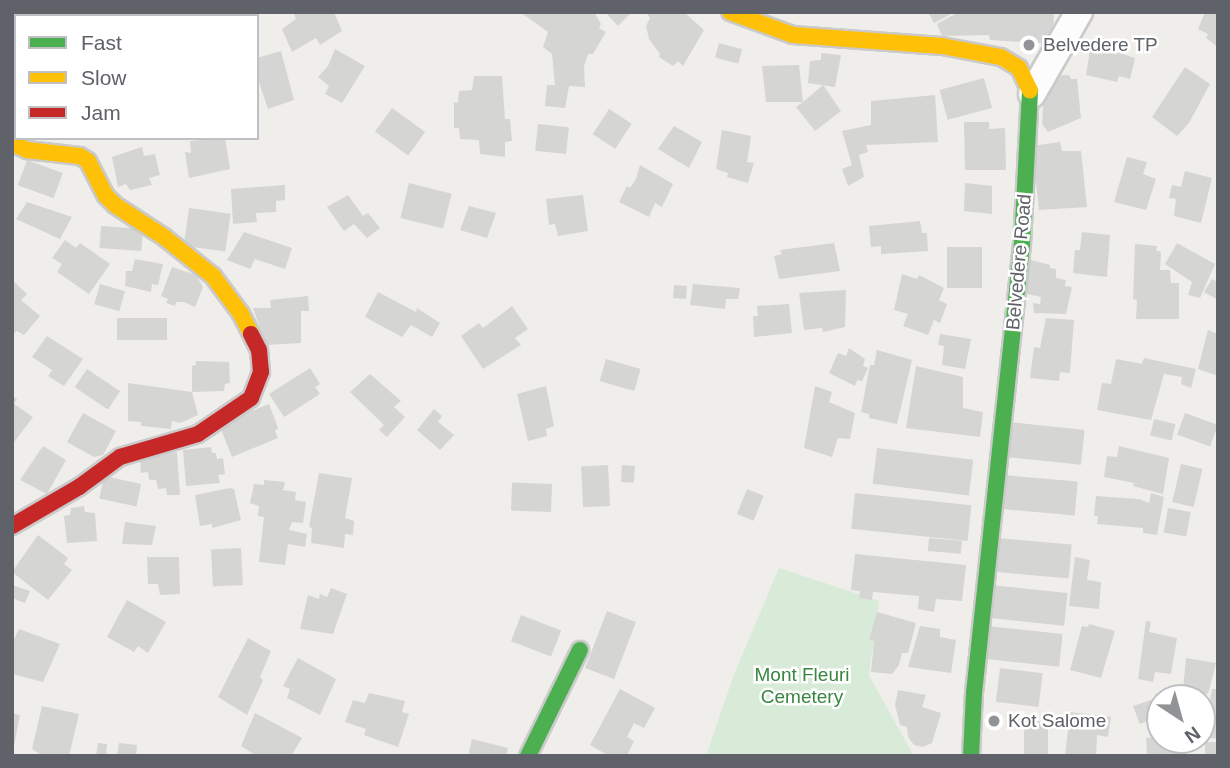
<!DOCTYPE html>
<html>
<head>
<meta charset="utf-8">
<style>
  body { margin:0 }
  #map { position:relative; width:1230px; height:768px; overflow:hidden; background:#efeeea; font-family:Arial,sans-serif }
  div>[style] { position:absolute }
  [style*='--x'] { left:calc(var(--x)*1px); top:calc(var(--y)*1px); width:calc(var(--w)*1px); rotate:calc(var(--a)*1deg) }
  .green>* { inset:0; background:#d8ead8 }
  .building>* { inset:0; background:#d5d5d3; transform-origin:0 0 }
  .roads { filter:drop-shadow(2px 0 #cbcacb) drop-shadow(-2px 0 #cbcacb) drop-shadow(0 2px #cbcacb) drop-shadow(0 -2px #cbcacb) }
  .street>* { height:26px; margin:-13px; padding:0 13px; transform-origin:13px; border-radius:13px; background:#fdfcfc }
  .fast>* { height:16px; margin:-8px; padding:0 8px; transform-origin:8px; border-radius:8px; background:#4caf50 }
  .slow>* { height:16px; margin:-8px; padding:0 8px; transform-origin:8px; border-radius:8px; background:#ffc107 }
  .jam>* { height:16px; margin:-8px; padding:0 8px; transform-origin:8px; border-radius:8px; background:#c62828 }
  .dots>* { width:19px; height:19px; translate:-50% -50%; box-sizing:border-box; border:4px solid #fff; border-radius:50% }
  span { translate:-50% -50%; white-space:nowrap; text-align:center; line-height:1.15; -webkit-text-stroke:5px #fff; paint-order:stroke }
  .poi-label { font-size:19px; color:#5f6268 }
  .left { translate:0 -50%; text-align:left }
  .street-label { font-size:19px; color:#5f6268 }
  .park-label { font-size:19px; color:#398542 }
  .frame { position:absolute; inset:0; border:14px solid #5f6268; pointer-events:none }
  .legend { position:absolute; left:14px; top:14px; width:245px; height:126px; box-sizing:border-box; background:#fff; border:2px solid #bfc0c3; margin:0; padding:9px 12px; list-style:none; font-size:21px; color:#5f6268 }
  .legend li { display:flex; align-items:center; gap:14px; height:35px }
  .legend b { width:35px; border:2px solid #bfc0c3 }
  .north { position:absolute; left:1146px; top:684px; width:70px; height:70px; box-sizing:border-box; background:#fff; border:2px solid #bfc0c3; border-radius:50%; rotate:144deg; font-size:19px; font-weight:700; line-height:28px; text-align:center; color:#5f6268 }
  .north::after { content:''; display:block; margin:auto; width:24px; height:32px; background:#919396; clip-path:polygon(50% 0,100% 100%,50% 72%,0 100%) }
</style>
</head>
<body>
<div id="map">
  <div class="green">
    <div style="clip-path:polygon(779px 568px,879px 601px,869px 676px,914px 756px,706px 756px,733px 677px)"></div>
  </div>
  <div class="building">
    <div style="left:61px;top:12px;width:55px;height:4px"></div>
    <div style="clip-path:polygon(293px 12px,334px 12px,342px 31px,320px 45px,316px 38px,292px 52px,282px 29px,296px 19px)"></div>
    <div style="clip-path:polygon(520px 12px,594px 12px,601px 24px,599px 28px,606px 32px,593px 54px,588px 54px,584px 66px,585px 87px,569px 86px,565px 108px,545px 106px,547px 85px,555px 85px,552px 54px,543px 47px,548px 32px)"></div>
    <div style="clip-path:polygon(605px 12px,632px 12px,618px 26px)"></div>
    <div style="clip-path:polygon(646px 12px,684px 12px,704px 30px,683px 66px,678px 61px,673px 66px,659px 57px,660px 54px,649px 39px,646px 26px,650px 18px)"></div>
    <div style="clip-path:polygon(928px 12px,955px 12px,934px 23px)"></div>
    <div style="clip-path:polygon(959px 12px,1054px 12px,1053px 49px,1041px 47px,1041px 43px,990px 40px,989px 35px,942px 36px,937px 24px)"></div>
    <div style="clip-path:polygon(1205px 12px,1218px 12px,1218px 47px,1206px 38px,1208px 34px,1198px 29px)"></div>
    <div style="left:719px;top:43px;width:24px;height:15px;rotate:15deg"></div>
    <div style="clip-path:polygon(1091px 44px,1135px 58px,1130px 79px,1119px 76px,1117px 82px,1086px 75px)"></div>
    <div style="clip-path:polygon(335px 49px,365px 66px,342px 103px,325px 94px,329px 86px,318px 77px,328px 66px)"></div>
    <div style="clip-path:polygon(281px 51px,294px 100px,268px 109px,257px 76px,257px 58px)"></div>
    <div style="clip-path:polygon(821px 53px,841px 55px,835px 87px,808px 83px,810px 61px,821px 60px)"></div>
    <div style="clip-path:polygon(799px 65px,803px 102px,823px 85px,841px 111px,815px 131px,796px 107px,803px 102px,766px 102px,762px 66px)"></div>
    <div style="clip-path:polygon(1185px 67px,1210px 84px,1189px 123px,1177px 136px,1152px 117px)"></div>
    <div style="clip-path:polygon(1069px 75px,1071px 79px,1077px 79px,1081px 118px,1048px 132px,1042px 124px,1045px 76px)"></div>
    <div style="clip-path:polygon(474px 76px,502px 76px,505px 119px,510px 119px,512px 141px,505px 142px,505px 157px,480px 154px,479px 140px,460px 139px,459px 128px,454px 128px,454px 102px,458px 103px,459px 91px,472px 90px)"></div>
    <div style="left:984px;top:78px;width:31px;height:46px;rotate:75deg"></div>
    <div style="clip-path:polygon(935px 95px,938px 142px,866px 145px,868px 152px,859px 155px,864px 177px,848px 186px,842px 169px,852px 165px,842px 131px,871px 125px,871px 101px)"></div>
    <div style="left:392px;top:108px;width:41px;height:29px;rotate:36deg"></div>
    <div style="left:609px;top:109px;width:27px;height:30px;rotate:33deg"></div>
    <div style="clip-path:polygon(964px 122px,989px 122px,989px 129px,1005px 128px,1006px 170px,965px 170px)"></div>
    <div style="left:538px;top:124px;width:31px;height:27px;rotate:6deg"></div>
    <div style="clip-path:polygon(674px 126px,702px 142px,689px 168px,658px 149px)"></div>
    <div style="clip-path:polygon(722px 130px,751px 136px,747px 162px,754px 163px,748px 183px,727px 177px,728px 173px,716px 169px)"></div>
    <div style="clip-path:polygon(225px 138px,230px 169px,189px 178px,185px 152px,191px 153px,190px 141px)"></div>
    <div style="clip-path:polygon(1060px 142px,1062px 151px,1081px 151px,1087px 207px,1039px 210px,1032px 146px)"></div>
    <div style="clip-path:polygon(142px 147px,144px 156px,155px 154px,160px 175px,149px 178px,152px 185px,130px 190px,126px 184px,118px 187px,112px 157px)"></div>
    <div style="clip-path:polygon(1127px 157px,1147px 162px,1143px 174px,1156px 179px,1146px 210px,1114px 202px)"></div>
    <div style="left:27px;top:160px;width:38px;height:27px;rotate:20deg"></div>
    <div style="clip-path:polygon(640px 165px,673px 184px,662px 207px,655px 203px,649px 217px,619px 202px,627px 186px,630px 188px,636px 179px)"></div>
    <div style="clip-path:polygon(1185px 171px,1212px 178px,1201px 223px,1174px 216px,1176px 199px,1169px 198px,1172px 185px,1181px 187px)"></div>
    <div style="left:409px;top:183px;width:44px;height:36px;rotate:14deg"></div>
    <div style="clip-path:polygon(965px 183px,992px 186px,992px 214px,964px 211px)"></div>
    <div style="clip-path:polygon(285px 185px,285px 200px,276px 201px,276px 212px,256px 213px,257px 222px,233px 224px,231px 189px)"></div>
    <div style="clip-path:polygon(348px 195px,363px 216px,368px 213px,380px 228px,367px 238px,354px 224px,344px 231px,327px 207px)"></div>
    <div style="clip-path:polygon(583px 195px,588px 231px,558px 236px,555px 224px,549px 225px,546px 199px)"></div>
    <div style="clip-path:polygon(27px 202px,72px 217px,60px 239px,16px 219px)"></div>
    <div style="clip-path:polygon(469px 206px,496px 213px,487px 238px,460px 230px)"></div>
    <div style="left:189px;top:208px;width:42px;height:38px;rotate:8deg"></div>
    <div style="clip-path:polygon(920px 221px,922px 233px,927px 233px,928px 251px,881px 254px,881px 246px,871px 247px,869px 226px)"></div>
    <div style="left:101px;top:226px;width:42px;height:22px;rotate:4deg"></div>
    <div style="clip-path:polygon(244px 232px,292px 248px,285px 269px,255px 259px,250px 269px,227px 260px)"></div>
    <div style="clip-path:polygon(1082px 232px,1110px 235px,1107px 277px,1073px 273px,1075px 250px,1080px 250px)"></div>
    <div style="clip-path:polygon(65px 240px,76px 248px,80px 243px,110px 264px,89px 294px,57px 272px,62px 264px,52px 258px)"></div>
    <div style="clip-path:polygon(834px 243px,840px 271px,779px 279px,774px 256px,782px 254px,780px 250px)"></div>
    <div style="clip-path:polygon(1177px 243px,1215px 264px,1200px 298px,1188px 295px,1192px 282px,1165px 264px)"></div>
    <div style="clip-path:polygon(1135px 244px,1157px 246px,1156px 250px,1161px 252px,1160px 270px,1170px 270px,1171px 283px,1179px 283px,1179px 319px,1136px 319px,1137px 300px,1133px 299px)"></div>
    <div style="left:947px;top:247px;width:35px;height:41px"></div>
    <div style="clip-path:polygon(135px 259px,163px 264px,158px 285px,152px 284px,151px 292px,125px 286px,126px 271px,132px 271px)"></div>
    <div style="clip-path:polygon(1027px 259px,1050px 265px,1050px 268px,1056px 269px,1056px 278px,1066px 280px,1065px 286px,1072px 287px,1066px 314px,1034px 313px,1033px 303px,1040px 304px,1041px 297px,1023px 293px)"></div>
    <div style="clip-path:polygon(172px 267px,196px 275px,203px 287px,195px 307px,184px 302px,176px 302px,175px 306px,166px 303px,168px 299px,161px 296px)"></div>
    <div style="clip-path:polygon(902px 274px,917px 279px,919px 275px,944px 288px,939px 300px,947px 304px,940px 323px,934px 320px,928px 335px,903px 326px,908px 314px,894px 310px)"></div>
    <div style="clip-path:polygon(1212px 279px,1218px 282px,1218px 300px,1204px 292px)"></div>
    <div style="clip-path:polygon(12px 280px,27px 294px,21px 300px,40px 316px,24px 335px,17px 331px,12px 335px)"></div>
    <div style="left:100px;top:284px;width:26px;height:21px;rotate:16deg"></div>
    <div style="clip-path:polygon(693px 284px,740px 288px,738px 299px,726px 299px,725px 309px,690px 305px)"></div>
    <div style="left:674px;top:285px;width:13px;height:13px;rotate:4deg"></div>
    <div style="clip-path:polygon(846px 290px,845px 327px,823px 332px,822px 328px,804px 330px,799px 293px)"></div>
    <div style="clip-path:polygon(378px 292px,416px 312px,417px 308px,440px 323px,432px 337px,411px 325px,402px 337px,365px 317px)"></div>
    <div style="clip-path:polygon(308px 296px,309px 311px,301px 311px,301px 343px,266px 345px,253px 308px,271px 308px,270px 300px)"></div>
    <div style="clip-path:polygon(789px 304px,792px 333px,754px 337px,753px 316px,758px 316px,757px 306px)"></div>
    <div style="clip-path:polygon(512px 306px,528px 329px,515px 338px,521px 345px,483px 369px,461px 336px,479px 323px,483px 328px)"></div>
    <div style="left:117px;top:318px;width:50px;height:22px"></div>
    <div style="clip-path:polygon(1046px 318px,1074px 320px,1070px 373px,1060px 372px,1059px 381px,1030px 378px,1034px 347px,1040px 348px)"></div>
    <div style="clip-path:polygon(1208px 330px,1218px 334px,1218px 376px,1198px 369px)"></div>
    <div style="clip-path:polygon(940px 334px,971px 339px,965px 369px,942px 365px,944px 346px,938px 345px)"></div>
    <div style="clip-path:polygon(47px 336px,83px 359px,64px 386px,48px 376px,52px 370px,32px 357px)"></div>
    <div style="clip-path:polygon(849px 348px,865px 359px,863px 366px,868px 368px,862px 381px,857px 380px,855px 386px,829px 373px,838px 353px,846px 356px)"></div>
    <div style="clip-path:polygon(877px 350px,912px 360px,897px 424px,869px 418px,869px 414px,861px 412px,870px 365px,874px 365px)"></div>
    <div style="clip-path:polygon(1144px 358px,1196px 369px,1191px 388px,1181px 384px,1182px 377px,1164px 374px,1151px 420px,1097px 410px,1102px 383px,1111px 384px,1116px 359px,1142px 364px)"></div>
    <div style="left:606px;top:359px;width:36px;height:23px;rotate:16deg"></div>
    <div style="clip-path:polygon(196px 361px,229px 362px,230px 383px,225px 384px,224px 391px,192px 392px,192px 366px,196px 365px)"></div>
    <div style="clip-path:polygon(916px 366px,963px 377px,963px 408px,983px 412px,980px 437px,906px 428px)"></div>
    <div style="clip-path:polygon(310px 368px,320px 384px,315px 387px,320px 394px,284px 417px,269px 394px)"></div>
    <div style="left:87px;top:369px;width:40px;height:22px;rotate:34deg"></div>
    <div style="clip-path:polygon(370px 374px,401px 401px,394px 407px,405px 417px,387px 437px,379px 430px,384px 425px,381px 422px,350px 392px)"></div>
    <div style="clip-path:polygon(128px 383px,192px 392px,198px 415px,180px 423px,172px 421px,171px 429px,141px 426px,141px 422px,128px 421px)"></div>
    <div style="clip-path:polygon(546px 386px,554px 426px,546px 429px,547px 436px,528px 441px,517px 394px)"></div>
    <div style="clip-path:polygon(815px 386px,832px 392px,829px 402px,855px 413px,850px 439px,838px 438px,832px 457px,804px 448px)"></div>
    <div style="clip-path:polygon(12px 396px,17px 399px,14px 404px,33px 417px,12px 445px)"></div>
    <div style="clip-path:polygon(269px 404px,278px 428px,275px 431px,278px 438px,232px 457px,219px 424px)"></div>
    <div style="clip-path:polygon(434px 409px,442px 416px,438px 422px,454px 435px,440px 450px,417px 430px)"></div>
    <div style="clip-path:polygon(83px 413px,116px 431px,103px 455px,94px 457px,67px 442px)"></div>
    <div style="left:1185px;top:413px;width:35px;height:23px;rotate:20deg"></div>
    <div style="left:1154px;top:419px;width:22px;height:17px;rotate:13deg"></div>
    <div style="left:1008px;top:422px;width:77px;height:35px;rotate:6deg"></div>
    <div style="clip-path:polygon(43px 446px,66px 460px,47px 494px,20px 480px)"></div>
    <div style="clip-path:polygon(1119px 446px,1169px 458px,1163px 494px,1133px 486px,1134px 483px,1104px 477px,1107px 456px,1117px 457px)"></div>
    <div style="clip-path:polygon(211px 447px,212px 453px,216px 453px,217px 459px,223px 458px,225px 474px,218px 475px,220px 483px,186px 486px,183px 450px)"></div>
    <div style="left:877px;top:448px;width:97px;height:36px;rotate:7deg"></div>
    <div style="clip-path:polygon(177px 452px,180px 495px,167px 495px,166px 488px,158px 489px,156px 480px,149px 480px,148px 472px,141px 473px,140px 457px)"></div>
    <div style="left:1181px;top:464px;width:22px;height:39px;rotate:13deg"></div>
    <div style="left:608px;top:465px;width:41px;height:27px;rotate:87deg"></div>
    <div style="left:622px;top:465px;width:13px;height:17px;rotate:4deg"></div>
    <div style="clip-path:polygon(319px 473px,352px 478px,345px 518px,354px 521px,353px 535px,345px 534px,344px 548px,311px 543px,312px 528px,309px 527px)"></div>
    <div style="left:1003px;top:475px;width:75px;height:34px;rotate:5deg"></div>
    <div style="left:104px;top:476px;width:38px;height:23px;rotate:12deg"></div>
    <div style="clip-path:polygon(264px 480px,285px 482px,283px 490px,296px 492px,295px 500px,306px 502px,303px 523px,292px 522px,289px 530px,307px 534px,305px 547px,288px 544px,285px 565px,259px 562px,264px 517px,258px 516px,259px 506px,250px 503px,254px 484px,264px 485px)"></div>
    <div style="left:552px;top:484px;width:28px;height:40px;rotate:92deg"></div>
    <div style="clip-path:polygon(230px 488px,234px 489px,241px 520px,212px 528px,212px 524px,200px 526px,195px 495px)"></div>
    <div style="left:747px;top:489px;width:18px;height:27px;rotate:22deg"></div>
    <div style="left:855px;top:493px;width:117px;height:36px;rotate:6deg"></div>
    <div style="clip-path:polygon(1151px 493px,1164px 497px,1157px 535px,1143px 533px,1143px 528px,1097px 524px,1098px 516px,1094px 516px,1096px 496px,1139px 499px,1149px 503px)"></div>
    <div style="clip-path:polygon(84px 506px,85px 512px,95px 513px,97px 541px,67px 543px,64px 516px,70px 515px,71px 508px)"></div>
    <div style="left:1168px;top:508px;width:23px;height:25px;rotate:10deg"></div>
    <div style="clip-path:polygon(125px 522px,156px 526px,152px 545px,122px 544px)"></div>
    <div style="clip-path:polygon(38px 535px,68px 558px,64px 564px,72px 570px,48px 600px,12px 572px)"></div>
    <div style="left:929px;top:538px;width:33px;height:13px;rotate:5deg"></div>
    <div style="left:997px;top:538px;width:75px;height:34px;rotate:5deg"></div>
    <div style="left:241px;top:548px;width:37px;height:30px;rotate:87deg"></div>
    <div style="clip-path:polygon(855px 554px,966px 565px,962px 601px,936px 599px,934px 612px,918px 609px,919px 596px,873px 592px,872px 600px,859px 598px,860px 591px,851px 590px)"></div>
    <div style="clip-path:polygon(147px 557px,179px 557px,180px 594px,160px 595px,158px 584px,148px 584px)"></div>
    <div style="clip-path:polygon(1075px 557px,1090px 560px,1087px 580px,1101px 582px,1099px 609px,1069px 606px)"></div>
    <div style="clip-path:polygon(12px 585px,30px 591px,25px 603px,12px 598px)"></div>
    <div style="left:991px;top:585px;width:77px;height:33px;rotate:6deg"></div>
    <div style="clip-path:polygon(331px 588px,347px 594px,333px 634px,300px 629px,308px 595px,319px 599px,320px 594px,327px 597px)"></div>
    <div style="clip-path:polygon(127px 600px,166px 622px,148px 653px,138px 646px,134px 652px,107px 637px)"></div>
    <div style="left:607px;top:611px;width:31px;height:61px;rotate:21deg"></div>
    <div style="clip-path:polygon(877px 612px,916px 623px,908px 653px,902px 653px,899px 665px,892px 674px,871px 672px,874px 641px,869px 640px)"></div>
    <div style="left:521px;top:615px;width:43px;height:28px;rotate:21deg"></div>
    <div style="clip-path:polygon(1146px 621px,1151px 622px,1149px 632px,1177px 638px,1171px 674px,1155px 672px,1153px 682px,1138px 679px)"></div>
    <div style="clip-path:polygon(1089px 624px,1115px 631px,1101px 678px,1070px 670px,1082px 626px,1088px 627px)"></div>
    <div style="clip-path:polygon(920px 626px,940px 629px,940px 637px,956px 640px,951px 673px,908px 667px)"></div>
    <div style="left:987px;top:626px;width:76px;height:33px;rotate:6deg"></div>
    <div style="clip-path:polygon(19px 629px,60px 644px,43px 682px,12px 674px,12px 643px)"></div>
    <div style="clip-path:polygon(248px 638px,271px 651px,260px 677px,263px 680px,247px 715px,218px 697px)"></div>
    <div style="clip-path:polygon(298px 658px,336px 679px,320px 715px,287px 698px,290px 689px,283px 686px)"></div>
    <div style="clip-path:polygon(1186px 658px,1216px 663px,1208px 694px,1183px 690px)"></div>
    <div style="left:1000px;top:668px;width:43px;height:34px;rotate:7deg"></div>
    <div style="clip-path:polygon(620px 689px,655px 708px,644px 728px,634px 723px,627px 737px,634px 741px,627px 756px,609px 756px,590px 745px)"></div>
    <div style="clip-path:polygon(1176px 689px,1178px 698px,1160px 698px,1160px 716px,1140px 724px,1133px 706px,1157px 698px,1155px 694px)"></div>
    <div style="clip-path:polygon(1212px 689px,1218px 689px,1218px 738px,1202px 739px,1202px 711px,1208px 711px)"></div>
    <div style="clip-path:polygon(898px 690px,926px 695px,922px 707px,941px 713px,932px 743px,923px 747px,914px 745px,908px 737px,907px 727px,900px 725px,895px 705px)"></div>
    <div style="clip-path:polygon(369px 693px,405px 701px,402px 712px,409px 714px,398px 747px,364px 735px,366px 729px,345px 722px,353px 700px,365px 703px)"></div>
    <div style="clip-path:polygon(42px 706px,79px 714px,69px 756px,43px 756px,32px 749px)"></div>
    <div style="clip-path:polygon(1070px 712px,1111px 717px,1108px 737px,1097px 735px,1096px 756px,1065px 756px)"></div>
    <div style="clip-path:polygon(12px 713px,20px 715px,14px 746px,12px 746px)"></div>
    <div style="clip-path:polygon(255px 713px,302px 738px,291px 756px,257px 756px,241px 746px)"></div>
    <div style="left:1024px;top:721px;width:24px;height:35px"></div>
    <div style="clip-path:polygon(1160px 737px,1160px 740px,1184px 740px,1187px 756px,1147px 756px,1146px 738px)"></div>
    <div style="clip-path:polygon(472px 739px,508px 748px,506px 756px,468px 756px)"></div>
    <div style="left:1205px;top:742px;width:13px;height:14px"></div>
    <div style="clip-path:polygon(98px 743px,107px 744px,106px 753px,113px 756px,96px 756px)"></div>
    <div style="clip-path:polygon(119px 743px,137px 745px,136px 756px,117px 756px)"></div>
  </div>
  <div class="roads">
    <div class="street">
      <div style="--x:30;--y:16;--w:4;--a:-76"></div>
      <div style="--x:12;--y:77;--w:13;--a:-72"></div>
      <div style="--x:1032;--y:94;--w:95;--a:-60.2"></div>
    </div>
    <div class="fast">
      <div style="--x:528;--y:756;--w:118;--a:-63.9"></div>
      <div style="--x:971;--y:756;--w:63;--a:-87.3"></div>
      <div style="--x:974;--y:693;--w:452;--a:-83.9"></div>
      <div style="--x:1022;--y:244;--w:153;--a:-87"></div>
    </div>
    <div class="slow">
      <div style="--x:730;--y:12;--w:67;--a:20.1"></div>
      <div style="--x:793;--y:35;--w:149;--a:4.2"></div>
      <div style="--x:942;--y:46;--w:60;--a:10.6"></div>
      <div style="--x:1001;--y:57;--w:21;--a:31"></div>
      <div style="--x:1019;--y:68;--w:25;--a:64"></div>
      <div style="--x:12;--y:143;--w:17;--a:25"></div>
      <div style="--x:27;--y:150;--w:53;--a:6.5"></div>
      <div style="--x:80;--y:156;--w:9;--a:32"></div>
      <div style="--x:88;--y:161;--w:39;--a:63"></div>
      <div style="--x:106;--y:196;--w:13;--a:45"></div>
      <div style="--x:115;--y:205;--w:59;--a:33.1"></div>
      <div style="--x:164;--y:237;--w:63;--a:38.5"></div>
      <div style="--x:213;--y:276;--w:47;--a:53.6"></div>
      <div style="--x:241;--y:314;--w:22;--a:63"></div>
    </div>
    <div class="jam">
      <div style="--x:12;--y:526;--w:78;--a:-30.2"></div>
      <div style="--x:79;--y:487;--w:51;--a:-36.2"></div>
      <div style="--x:120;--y:457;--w:81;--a:-16.4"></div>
      <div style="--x:198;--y:434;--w:64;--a:-34.2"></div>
      <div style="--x:251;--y:398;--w:28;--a:-69"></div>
      <div style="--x:261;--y:372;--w:22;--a:-95"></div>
      <div style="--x:259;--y:350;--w:18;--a:-117"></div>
    </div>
  </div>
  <div class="dots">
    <div style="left:1029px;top:45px;background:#919396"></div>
    <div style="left:994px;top:721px;background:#919396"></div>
  </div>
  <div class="poi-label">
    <span class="left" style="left:1043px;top:45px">Belvedere TP</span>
    <span class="left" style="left:1008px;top:721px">Kot Salome</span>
  </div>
  <div class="street-label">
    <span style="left:1019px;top:262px;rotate:-85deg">Belvedere Road</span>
  </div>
  <div class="park-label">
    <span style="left:802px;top:686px">Mont Fleuri<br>Cemetery</span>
  </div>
  <div class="frame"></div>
  <ul class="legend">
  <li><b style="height:9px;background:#4caf50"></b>Fast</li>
  <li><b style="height:9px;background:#ffc107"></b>Slow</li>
  <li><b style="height:9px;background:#c62828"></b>Jam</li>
  </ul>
  <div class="north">N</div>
</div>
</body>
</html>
